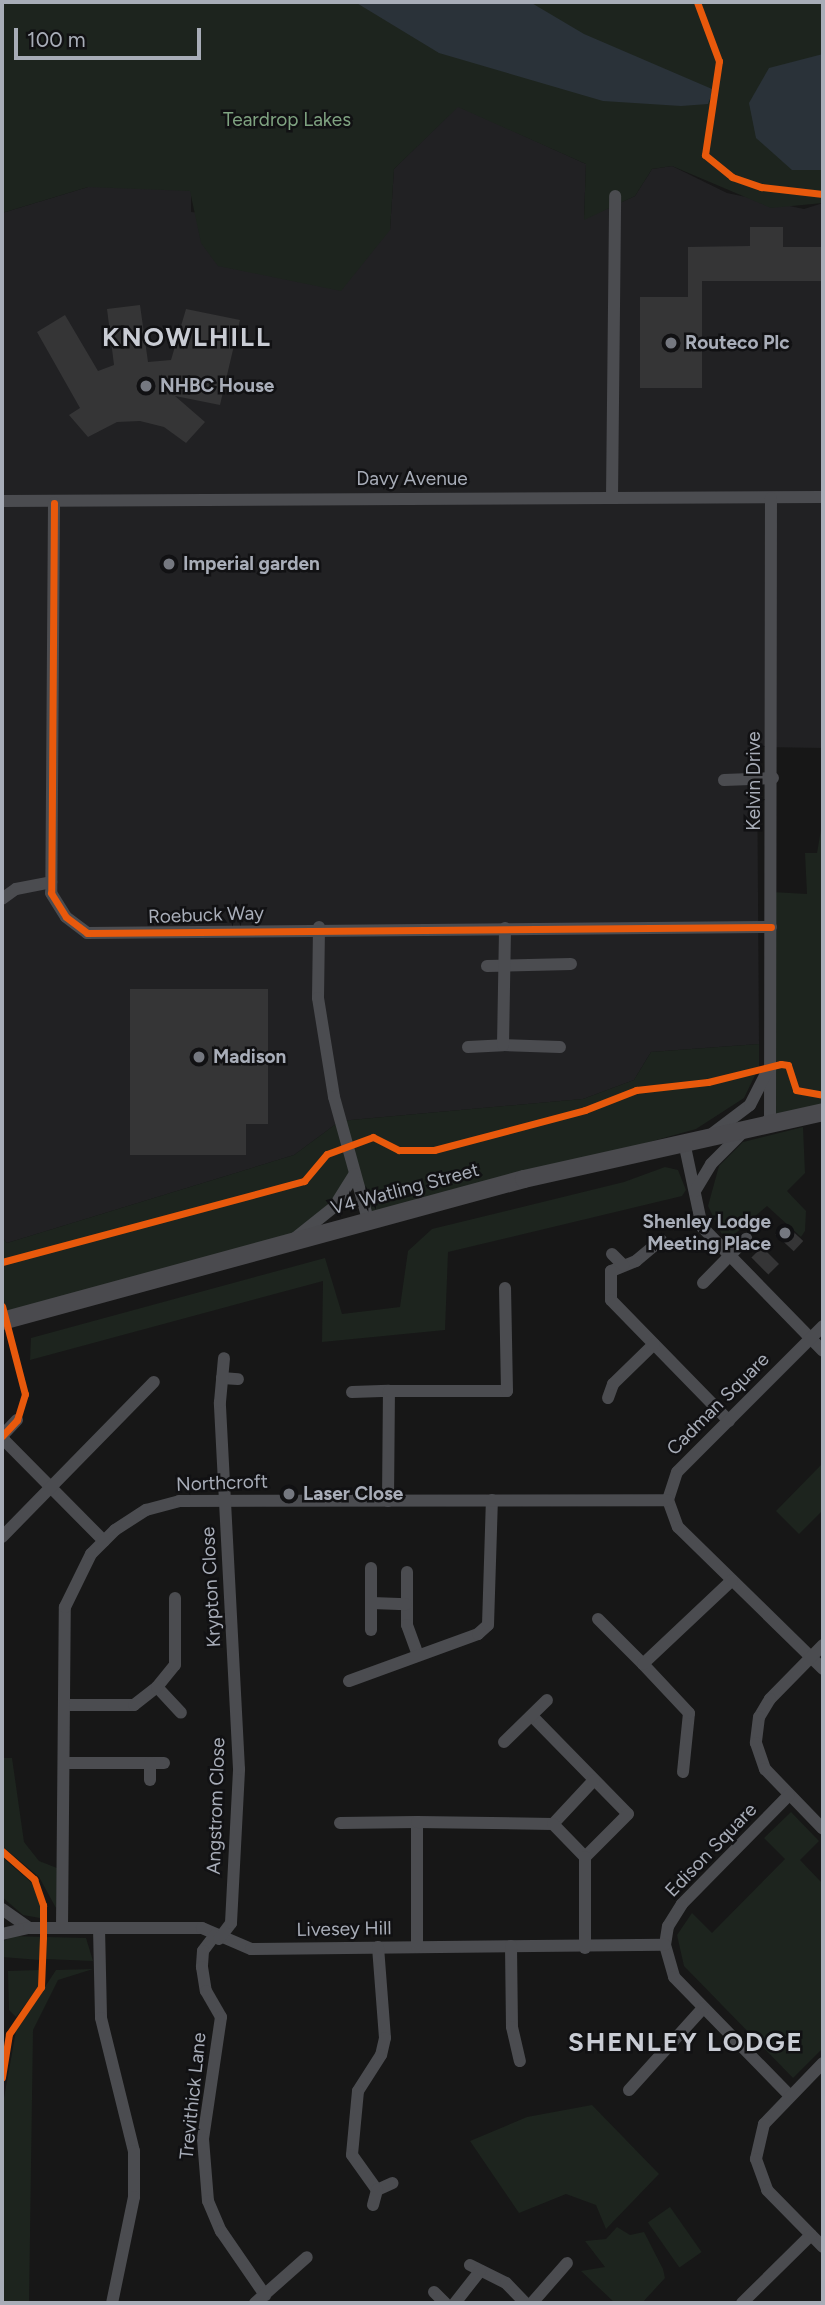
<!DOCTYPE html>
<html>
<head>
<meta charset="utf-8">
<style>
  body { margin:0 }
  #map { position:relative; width:825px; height:2305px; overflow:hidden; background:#171717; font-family:Figtree,sans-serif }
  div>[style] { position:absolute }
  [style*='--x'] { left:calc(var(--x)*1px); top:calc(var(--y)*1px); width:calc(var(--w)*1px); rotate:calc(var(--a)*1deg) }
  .built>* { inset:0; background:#212123 }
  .green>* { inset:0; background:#1d241e; transform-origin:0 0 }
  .water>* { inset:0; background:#2a3239 }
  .building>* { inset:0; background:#353536; transform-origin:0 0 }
  .street>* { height:12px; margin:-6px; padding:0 6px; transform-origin:6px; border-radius:6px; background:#4b4c50 }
  .secondary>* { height:18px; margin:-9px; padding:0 9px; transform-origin:9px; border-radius:9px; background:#4a4a4e }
  .cycleway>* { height:7px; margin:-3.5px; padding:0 3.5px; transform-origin:3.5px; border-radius:3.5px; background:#e8590c }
  .dots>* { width:19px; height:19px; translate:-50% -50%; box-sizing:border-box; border:4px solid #111113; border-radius:50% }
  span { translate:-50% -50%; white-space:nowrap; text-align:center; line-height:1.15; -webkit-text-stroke:5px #111113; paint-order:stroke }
  .park-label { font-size:19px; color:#7fa381 }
  .poi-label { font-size:19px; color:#a8adb8; font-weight:700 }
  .left { translate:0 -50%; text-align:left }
  .right { translate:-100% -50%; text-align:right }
  .street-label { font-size:19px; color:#a8adb8 }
  .district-label { font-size:26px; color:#c9ccd4; font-weight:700; letter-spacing:2px }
  .frame { position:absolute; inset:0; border:4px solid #a8adb8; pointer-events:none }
  .scale { position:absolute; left:14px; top:28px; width:187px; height:32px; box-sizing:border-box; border:4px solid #a8adb8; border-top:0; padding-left:9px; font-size:21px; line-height:24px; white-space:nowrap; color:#a8adb8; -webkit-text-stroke:5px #111113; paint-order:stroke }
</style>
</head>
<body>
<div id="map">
  <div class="built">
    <div style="clip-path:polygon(458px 106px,586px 164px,584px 219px,635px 196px,652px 169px,672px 166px,727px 193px,804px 209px,823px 203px,823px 748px,757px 747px,759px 1044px,651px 1052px,634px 1080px,583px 1099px,340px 1121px,294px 1155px,7px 1243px,2px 1237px,2px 213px,88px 187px,156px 185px,191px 191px,191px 212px,390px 230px,394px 169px)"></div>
  </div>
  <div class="green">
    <div style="clip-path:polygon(2px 2px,823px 2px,823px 203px,771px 208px,672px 166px,652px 169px,635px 196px,584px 220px,586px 164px,458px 107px,394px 169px,390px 230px,341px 291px,218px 266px,201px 243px,190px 191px,88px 187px,2px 213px)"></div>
    <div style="clip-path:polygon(823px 818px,823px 1112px,770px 1123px,772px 892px,807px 894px,805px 853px,817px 853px)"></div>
    <div style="clip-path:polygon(759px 1044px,759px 1067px,744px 1098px,696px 1129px,368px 1220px,356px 1176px,291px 1241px,2px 1320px,2px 1237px,7px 1243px,294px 1155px,340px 1121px,583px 1099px,634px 1080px,651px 1052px)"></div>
    <div style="clip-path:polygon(803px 1127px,805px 1173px,787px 1191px,806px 1211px,805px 1231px,801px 1237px,767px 1206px,729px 1239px,721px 1233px,708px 1206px,719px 1166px,743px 1142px)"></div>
    <div style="clip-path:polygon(665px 1167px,678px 1170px,686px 1190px,682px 1196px,448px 1252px,445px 1330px,322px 1342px,323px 1281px,30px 1360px,31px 1338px,325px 1258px,342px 1314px,400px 1307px,408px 1251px,432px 1229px,624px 1182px)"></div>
    <div style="clip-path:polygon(821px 1465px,823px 1510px,799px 1534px,776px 1511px)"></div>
    <div style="clip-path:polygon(2px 1758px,12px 1758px,24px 1842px,39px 1861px,57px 1868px,56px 1908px,39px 1877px,2px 1846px)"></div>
    <div style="clip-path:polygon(791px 1812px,819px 1841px,800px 1860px,823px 1884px,823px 2048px,793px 2078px,684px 1966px,677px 1935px,692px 1913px,712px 1933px,785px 1859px,764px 1838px)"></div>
    <div style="clip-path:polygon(2px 1857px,32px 1883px,44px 1902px,46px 1919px,23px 1915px,2px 1897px)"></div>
    <div style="clip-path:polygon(12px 1936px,43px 1937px,40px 1960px,2px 1957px,2px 1942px)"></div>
    <div style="clip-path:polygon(45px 1937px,86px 1938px,93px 1961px,45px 1959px)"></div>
    <div style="clip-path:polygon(93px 1969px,58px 1980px,33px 2030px,29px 2303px,2px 2303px,2px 2109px,16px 2031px,56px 1970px)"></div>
    <div style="clip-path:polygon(39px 1970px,39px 1986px,16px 2017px,9px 2010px,8px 1971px)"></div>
    <div style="clip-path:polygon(592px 2105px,659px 2174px,606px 2229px,596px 2205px,566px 2194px,519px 2213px,470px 2141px,527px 2117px)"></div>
    <div style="left:670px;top:2207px;width:55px;height:27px;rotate:55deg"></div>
    <div style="clip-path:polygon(617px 2227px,630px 2235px,644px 2232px,663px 2269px,665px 2278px,642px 2303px,615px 2303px,581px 2271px,605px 2267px,585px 2241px,606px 2239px)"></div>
  </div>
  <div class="water">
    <div style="clip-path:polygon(355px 2px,530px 2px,584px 34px,712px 89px,711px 96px,708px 104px,681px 106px,603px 101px,439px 53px)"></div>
    <div style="clip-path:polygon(823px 54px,823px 170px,792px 170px,756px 138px,749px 103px,769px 68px)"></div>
  </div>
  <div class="building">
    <div style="clip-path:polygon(750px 227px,783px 227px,783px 247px,823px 247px,823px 281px,702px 281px,702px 388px,640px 388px,640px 297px,688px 297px,688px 247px,750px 246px)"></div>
    <div style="clip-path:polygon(140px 305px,148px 362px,171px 360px,186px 309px,240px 320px,220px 405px,175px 396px,205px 422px,186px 443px,164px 427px,140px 421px,117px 422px,88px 437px,69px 415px,80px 408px,37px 332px,65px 315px,98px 371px,114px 365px,107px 309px)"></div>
    <div style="clip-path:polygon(130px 989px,268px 989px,268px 1124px,246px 1124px,246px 1155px,130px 1155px)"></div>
    <div style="left:785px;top:1224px;width:25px;height:14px;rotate:43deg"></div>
    <div style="left:762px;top:1247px;width:24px;height:15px;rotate:45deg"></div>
  </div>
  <div class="street">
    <div style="--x:612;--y:498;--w:302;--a:-89.4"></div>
    <div style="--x:2;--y:501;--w:821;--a:-0.28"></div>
    <div style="--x:54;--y:503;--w:390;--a:90.4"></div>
    <div style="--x:51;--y:893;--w:28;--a:58"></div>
    <div style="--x:66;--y:917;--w:26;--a:37"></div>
    <div style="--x:87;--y:933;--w:684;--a:-0.5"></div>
    <div style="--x:724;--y:780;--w:49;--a:-2.3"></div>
    <div style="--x:2;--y:899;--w:17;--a:-36"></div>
    <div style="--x:16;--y:889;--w:36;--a:-11"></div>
    <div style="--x:319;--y:927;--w:71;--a:90.8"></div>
    <div style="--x:318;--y:998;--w:100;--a:80.8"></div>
    <div style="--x:334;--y:1097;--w:128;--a:74.5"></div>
    <div style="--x:487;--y:966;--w:84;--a:-1.4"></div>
    <div style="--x:503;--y:1045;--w:57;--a:2"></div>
    <div style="--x:468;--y:1047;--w:35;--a:-3"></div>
    <div style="--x:503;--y:1045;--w:117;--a:-89"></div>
    <div style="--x:770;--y:1123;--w:625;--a:-89.91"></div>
    <div style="--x:713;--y:1133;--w:46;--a:-37.1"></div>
    <div style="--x:750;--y:1105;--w:39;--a:-63"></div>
    <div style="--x:684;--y:1142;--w:87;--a:78"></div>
    <div style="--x:702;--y:1227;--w:173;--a:45.7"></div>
    <div style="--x:695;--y:1191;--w:31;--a:-59"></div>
    <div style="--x:711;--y:1164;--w:47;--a:-45"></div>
    <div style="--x:294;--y:1239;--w:51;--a:-38.7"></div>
    <div style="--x:334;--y:1207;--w:39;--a:-58"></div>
    <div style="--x:661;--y:1240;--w:33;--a:140"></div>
    <div style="--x:636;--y:1261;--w:27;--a:158"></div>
    <div style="--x:611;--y:1271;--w:29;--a:90"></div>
    <div style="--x:611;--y:1300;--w:169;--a:45.7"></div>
    <div style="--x:612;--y:1254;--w:16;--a:45"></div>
    <div style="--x:703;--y:1283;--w:62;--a:-45.7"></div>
    <div style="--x:823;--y:1326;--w:206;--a:135"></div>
    <div style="--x:677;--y:1472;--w:29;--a:108"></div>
    <div style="--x:668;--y:1500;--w:29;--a:70"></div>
    <div style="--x:678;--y:1527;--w:203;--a:44.4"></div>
    <div style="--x:222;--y:1378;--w:16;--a:4"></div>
    <div style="--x:352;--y:1392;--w:37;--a:-2"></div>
    <div style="--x:608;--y:1398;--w:15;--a:-70"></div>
    <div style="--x:613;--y:1384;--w:57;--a:-44.3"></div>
    <div style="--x:2;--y:1436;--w:22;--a:-47"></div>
    <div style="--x:2;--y:1438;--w:145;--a:45.3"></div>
    <div style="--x:388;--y:1501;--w:110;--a:-89.5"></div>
    <div style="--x:389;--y:1391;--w:118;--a:0"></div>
    <div style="--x:507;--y:1391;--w:103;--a:-91.1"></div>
    <div style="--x:2;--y:1537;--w:217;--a:-45.6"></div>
    <div style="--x:407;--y:1572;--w:53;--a:90"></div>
    <div style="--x:407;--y:1625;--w:32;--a:70"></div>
    <div style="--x:372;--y:1603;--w:34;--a:2"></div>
    <div style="--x:598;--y:1619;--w:64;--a:45"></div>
    <div style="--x:371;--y:1630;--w:62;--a:-90"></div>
    <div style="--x:823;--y:1645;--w:76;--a:134.5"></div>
    <div style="--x:770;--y:1699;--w:21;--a:121"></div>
    <div style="--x:759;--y:1717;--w:26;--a:97"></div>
    <div style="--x:756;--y:1743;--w:28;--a:71"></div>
    <div style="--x:765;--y:1769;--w:83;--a:46"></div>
    <div style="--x:349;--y:1681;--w:137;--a:-20"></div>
    <div style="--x:478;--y:1634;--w:13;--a:-42"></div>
    <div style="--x:488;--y:1625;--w:125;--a:-88.2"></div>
    <div style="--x:157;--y:1687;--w:35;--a:47"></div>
    <div style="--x:64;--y:1705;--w:70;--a:0"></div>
    <div style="--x:134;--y:1705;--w:29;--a:-38"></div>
    <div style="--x:157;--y:1687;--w:28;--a:-51"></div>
    <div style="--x:175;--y:1665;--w:67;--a:-90"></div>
    <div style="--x:532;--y:1716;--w:137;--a:45.6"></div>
    <div style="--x:628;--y:1814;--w:61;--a:135"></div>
    <div style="--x:504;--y:1742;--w:60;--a:-44.3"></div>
    <div style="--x:64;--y:1763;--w:100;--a:0"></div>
    <div style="--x:683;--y:1772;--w:59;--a:-84.2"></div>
    <div style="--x:689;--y:1713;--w:67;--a:-133.2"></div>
    <div style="--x:643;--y:1664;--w:122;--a:-43.3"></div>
    <div style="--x:150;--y:1780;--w:17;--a:-90"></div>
    <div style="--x:789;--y:1795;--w:153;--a:134.5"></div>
    <div style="--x:682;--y:1904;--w:26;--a:122"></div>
    <div style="--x:668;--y:1926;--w:19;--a:99"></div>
    <div style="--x:665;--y:1945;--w:33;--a:74"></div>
    <div style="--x:674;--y:1977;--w:166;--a:45.7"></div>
    <div style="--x:340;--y:1823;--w:77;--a:-0.7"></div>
    <div style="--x:553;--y:1824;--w:60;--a:-47"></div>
    <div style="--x:2;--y:1909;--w:33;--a:35"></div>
    <div style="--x:62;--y:1928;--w:321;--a:-89.5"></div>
    <div style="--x:65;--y:1607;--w:59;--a:-63.9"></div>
    <div style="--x:91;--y:1554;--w:34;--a:-45"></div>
    <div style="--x:115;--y:1530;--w:37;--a:-33"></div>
    <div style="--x:146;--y:1510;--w:34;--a:-15"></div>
    <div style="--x:179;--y:1501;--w:489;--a:-0.1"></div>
    <div style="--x:99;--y:1928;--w:90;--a:88.7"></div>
    <div style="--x:101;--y:2018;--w:137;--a:76.1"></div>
    <div style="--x:134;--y:2151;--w:46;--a:90"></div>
    <div style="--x:134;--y:2197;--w:108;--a:101.7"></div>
    <div style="--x:2;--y:1934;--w:28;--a:-13"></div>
    <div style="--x:29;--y:1928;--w:173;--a:0"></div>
    <div style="--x:202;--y:1928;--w:53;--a:23.2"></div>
    <div style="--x:251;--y:1949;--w:414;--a:-0.6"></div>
    <div style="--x:215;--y:1935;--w:20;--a:127"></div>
    <div style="--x:203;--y:1951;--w:16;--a:94"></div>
    <div style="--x:202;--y:1967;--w:24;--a:81"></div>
    <div style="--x:206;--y:1991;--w:30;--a:60"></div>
    <div style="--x:221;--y:2017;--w:123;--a:98.4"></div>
    <div style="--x:203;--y:2139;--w:62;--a:85.4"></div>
    <div style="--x:208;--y:2201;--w:33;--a:67"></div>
    <div style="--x:221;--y:2231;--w:78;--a:55.5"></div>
    <div style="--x:219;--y:1939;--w:20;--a:-53"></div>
    <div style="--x:231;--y:1923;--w:154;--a:-87"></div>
    <div style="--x:239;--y:1769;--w:367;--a:-93"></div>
    <div style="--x:220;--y:1402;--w:44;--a:-84.8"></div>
    <div style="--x:511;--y:1946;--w:81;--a:89.3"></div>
    <div style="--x:512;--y:2027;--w:35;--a:77"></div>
    <div style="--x:378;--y:1947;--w:91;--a:85.6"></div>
    <div style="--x:385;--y:2038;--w:17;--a:103"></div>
    <div style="--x:381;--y:2055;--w:43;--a:122.6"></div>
    <div style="--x:358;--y:2091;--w:64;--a:95.4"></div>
    <div style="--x:352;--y:2155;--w:43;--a:54.5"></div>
    <div style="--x:377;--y:2190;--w:17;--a:-24"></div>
    <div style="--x:417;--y:1947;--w:125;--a:-90"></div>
    <div style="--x:417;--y:1822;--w:136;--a:0.8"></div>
    <div style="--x:553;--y:1824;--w:46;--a:45.9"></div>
    <div style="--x:585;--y:1857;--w:91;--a:90"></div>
    <div style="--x:823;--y:2063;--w:85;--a:134"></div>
    <div style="--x:764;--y:2124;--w:36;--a:103"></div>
    <div style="--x:756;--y:2159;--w:33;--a:70"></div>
    <div style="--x:767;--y:2190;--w:80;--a:45.5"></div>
    <div style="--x:629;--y:2090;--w:110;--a:-47.9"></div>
    <div style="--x:373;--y:2205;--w:16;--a:-75"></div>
    <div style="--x:470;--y:2265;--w:40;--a:26.6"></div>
    <div style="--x:506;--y:2283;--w:28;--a:46"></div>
    <div style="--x:434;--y:2292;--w:16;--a:45"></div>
    <div style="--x:255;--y:2303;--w:69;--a:-41.5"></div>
    <div style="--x:455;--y:2303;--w:41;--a:-52"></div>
    <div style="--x:532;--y:2303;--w:53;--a:-48.8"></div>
    <div style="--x:742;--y:2303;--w:97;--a:-44.6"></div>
  </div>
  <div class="secondary">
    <div style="--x:2;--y:1321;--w:541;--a:-15.22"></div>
    <div style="--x:524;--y:1179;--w:306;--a:-12.6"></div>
  </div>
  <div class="cycleway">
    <div style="--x:697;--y:2;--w:63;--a:69.6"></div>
    <div style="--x:719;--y:61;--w:95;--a:98.5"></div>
    <div style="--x:705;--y:155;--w:35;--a:39"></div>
    <div style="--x:732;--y:177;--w:31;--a:19"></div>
    <div style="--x:761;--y:187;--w:62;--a:6.4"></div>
    <div style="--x:54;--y:503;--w:390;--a:90.4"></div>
    <div style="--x:51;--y:893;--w:28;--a:58"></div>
    <div style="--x:66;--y:917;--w:26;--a:37"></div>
    <div style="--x:87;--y:933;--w:684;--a:-0.5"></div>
    <div style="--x:2;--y:1262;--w:313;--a:-15"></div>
    <div style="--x:304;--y:1181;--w:35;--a:-50"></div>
    <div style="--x:327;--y:1154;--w:49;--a:-20.3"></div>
    <div style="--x:373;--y:1137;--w:29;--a:27"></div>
    <div style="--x:399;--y:1150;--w:35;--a:0"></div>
    <div style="--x:434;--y:1150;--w:156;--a:-14.8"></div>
    <div style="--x:585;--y:1110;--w:55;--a:-21.4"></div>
    <div style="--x:636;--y:1090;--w:72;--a:-6.3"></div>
    <div style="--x:708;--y:1082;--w:75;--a:-13.9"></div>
    <div style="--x:781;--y:1064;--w:7;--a:8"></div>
    <div style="--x:788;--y:1065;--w:26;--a:72"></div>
    <div style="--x:796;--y:1090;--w:27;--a:10"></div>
    <div style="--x:2;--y:1306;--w:91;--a:75.4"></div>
    <div style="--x:25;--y:1394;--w:27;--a:107"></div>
    <div style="--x:17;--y:1420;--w:22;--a:133"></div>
    <div style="--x:2;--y:1851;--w:43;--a:41.2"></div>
    <div style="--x:34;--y:1879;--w:28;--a:71"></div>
    <div style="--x:43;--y:1905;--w:32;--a:90"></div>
    <div style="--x:43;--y:1937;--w:50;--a:92.3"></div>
    <div style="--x:41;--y:1987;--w:57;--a:124.2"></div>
    <div style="--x:9;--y:2034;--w:44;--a:99.2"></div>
  </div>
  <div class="dots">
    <div style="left:671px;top:343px;background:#757880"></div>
    <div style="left:146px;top:386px;background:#757880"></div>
    <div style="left:169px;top:564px;background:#757880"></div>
    <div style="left:199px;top:1057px;background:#757880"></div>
    <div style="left:785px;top:1233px;background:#757880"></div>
    <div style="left:289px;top:1494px;background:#757880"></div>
  </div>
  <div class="park-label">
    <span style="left:287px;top:120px">Teardrop Lakes</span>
  </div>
  <div class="poi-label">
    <span class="left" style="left:685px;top:343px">Routeco Plc</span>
    <span class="left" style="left:160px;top:386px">NHBC House</span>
    <span class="left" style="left:183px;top:564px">Imperial garden</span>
    <span class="left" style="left:213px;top:1057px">Madison</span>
    <span class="right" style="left:771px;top:1233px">Shenley Lodge<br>Meeting Place</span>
    <span class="left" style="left:303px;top:1494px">Laser Close</span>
  </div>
  <div class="street-label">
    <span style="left:412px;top:479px">Davy Avenue</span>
    <span style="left:754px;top:781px;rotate:-90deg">Kelvin Drive</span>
    <span style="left:206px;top:915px;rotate:-2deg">Roebuck Way</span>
    <span style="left:405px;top:1189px;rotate:-15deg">V4 Watling Street</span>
    <span style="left:718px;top:1404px;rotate:-45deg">Cadman Square</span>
    <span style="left:222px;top:1483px;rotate:-2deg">Northcroft</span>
    <span style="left:211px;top:1587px;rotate:-93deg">Krypton Close</span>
    <span style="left:216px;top:1806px;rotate:-88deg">Angstrom Close</span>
    <span style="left:711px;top:1850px;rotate:-46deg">Edison Square</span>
    <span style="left:344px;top:1929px;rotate:-1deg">Livesey Hill</span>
    <span style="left:193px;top:2096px;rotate:-84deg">Trevithick Lane</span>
  </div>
  <div class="district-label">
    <span style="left:187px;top:338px">KNOWLHILL</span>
    <span style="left:686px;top:2043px">SHENLEY LODGE</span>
  </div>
  <div class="frame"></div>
  <div class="scale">100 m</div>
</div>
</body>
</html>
